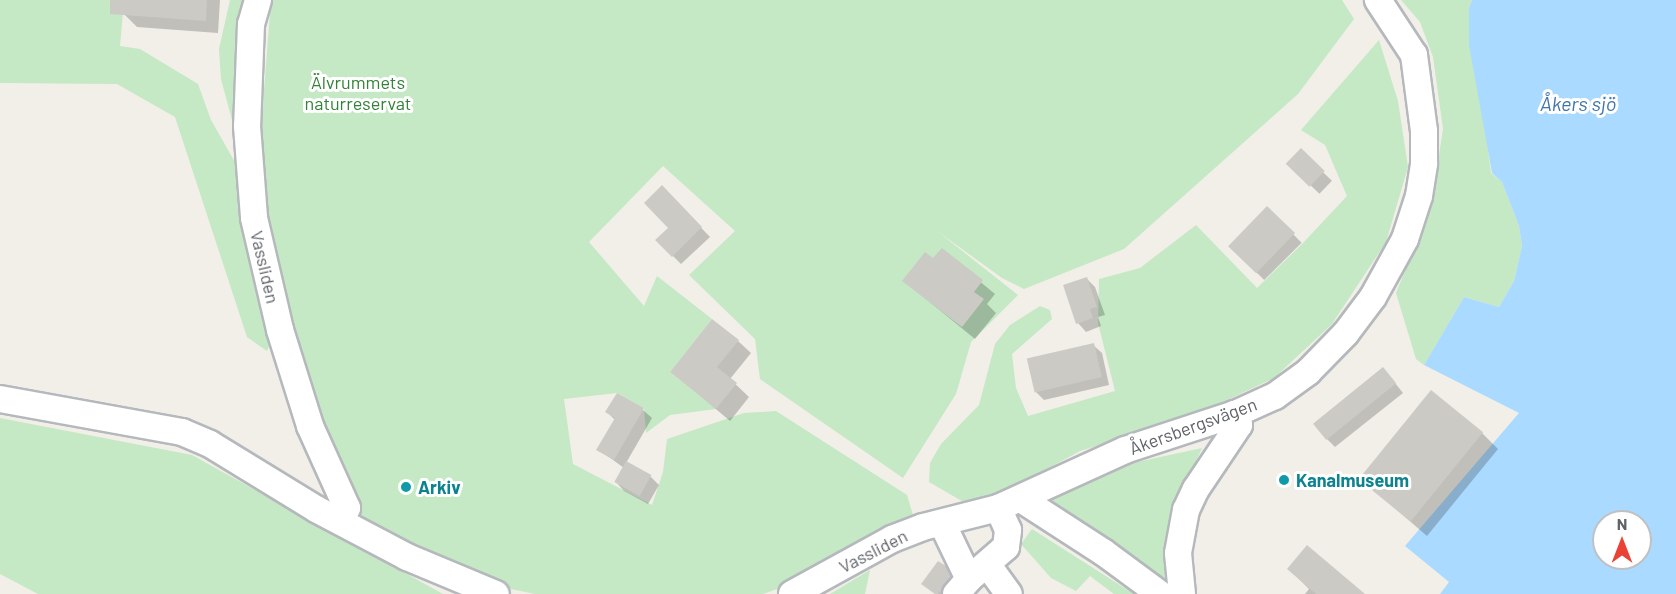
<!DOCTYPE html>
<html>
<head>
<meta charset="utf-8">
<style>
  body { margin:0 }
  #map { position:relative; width:1676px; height:594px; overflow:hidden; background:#f1efe8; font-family:Barlow,sans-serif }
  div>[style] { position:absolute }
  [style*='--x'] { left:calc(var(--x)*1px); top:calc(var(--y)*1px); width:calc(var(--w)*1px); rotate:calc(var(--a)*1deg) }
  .green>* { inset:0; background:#c5e8c5 }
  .water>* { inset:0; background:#aadaff }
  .shadow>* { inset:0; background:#0003; transform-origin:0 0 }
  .building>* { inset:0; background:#cccac5; transform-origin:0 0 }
  .roads { filter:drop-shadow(2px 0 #b5b8bc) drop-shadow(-2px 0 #b5b8bc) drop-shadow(0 2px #b5b8bc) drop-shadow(0 -2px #b5b8bc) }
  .street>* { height:26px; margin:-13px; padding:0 13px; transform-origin:13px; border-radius:13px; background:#fff }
  .dots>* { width:16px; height:16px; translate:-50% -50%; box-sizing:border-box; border:3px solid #fff; border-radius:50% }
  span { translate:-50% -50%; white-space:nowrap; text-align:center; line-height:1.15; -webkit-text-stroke:6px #fff; paint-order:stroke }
  .park-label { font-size:18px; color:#348238 }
  .street-label { font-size:18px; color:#5f6368 }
  .culture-label { font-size:18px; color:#0d838f; font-weight:700 }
  .left { translate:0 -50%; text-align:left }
  .water-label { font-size:20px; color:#4174aa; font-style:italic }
  .north { position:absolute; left:1592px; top:510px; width:60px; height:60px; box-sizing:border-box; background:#fff; border:2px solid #bfc1c3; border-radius:50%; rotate:0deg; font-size:16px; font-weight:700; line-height:24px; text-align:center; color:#5f6368 }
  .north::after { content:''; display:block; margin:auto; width:21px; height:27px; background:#ea4335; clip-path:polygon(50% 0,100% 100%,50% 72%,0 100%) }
</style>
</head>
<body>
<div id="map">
  <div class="green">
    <div style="clip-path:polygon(0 0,124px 0,120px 46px,140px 49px,198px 84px,211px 120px,240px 171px,275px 332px,267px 351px,247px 337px,175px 117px,117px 84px,0 83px)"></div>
    <div style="clip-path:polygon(230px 0,249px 0,239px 110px,232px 120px,221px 79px,219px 49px)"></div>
    <div style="clip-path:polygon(271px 0,1342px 0,1354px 19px,1298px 94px,1124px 249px,1024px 289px,1002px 278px,937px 231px,1018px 295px,971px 342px,956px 394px,903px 478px,760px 379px,755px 339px,689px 275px,735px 231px,663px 166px,589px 242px,644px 306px,657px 276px,712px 319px,670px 372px,716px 409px,670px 415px,646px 433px,644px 408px,617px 393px,564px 399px,573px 464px,652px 505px,663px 472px,667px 439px,744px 413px,776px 411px,907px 495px,913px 515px,780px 588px,763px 594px,535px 594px,511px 589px,411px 548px,366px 523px,355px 506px,321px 424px,267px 244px,268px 195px,258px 168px)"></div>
    <div style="clip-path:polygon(1401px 0,1472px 0,1469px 8px,1491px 173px,1502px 182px,1519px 226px,1522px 246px,1514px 281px,1499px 307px,1464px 297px,1424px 365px,1416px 359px,1396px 293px,1431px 207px,1443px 129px,1433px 57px,1420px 22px)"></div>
    <div style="clip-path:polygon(1379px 40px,1398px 101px,1408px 167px,1386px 242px,1332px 324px,1274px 378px,1212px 407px,1161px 426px,1080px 451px,1008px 490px,967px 504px,929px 482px,930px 463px,941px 444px,979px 405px,995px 344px,1010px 325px,1040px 306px,1050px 310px,1052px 319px,1012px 354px,1016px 388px,1028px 416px,1115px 391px,1098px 323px,1099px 279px,1140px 268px,1196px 225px,1257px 288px,1303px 243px,1347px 196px,1325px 145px,1301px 130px)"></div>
    <div style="clip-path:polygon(0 418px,192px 455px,443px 594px,38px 594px,0 574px)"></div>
    <div style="clip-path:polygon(1202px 448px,1171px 517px,1164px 586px,1039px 501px,1119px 466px)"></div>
    <div style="clip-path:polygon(1032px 529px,1134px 594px,1114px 594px,1090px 576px,1076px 591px,1051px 578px,1021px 544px)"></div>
    <div style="clip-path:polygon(870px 570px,865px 594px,830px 594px)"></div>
  </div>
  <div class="water">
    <div style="clip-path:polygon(evenodd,1472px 0,1676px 0,1676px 594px,1440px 594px,1449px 582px,1405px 546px,1519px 413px,1424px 365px,1464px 297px,1499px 307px,1514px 281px,1522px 246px,1519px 226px,1502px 182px,1492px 173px,1469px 45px,1469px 8px,1472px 0,1604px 522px,1640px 522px,1640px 558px,1604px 558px,1604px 522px)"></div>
  </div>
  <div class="shadow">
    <div style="clip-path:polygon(125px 0,220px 0,218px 33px,137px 27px,124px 14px)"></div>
    <div style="left:1301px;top:151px;width:43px;height:18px;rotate:44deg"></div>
    <div style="clip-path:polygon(662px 187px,710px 237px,681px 264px,657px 240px,670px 228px)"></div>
    <div style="left:1267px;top:208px;width:49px;height:53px;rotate:45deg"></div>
    <div style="clip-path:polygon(942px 250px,995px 294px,987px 304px,996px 313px,975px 339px,904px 281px,934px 260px)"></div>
    <div style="clip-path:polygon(1087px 279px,1095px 287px,1105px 315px,1098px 317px,1101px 326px,1086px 332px,1078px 323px)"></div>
    <div style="clip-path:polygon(738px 341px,751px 353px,730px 379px,749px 397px,730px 421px,672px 372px)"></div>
    <div style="clip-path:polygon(1093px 345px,1102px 353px,1109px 385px,1044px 400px,1035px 391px)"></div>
    <div style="clip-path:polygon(1391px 378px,1403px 393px,1335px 447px,1326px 438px)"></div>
    <div style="clip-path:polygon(617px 395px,643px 410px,652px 418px,626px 463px,650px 476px,659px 485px,648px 504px,624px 491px,616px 482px,624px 468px,598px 449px,615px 420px,607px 412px)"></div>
    <div style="clip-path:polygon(1482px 433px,1498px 449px,1427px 536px,1361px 479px)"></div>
    <div style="clip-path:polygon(945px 568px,954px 581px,945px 594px,936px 594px)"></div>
    <div style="clip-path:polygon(1289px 569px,1363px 594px,1305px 594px,1309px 589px)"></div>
  </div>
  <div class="building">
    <div style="clip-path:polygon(110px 0,207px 0,206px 21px,110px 14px)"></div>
    <div style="left:1301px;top:148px;width:33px;height:22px;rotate:44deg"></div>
    <div style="clip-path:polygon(662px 185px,702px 227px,672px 257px,655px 240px,668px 228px,644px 203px)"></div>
    <div style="left:1267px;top:206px;width:39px;height:56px;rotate:44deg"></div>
    <div style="clip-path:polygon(942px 248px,983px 280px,974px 292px,984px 299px,962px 327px,902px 281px,925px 252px,933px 258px)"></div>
    <div style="clip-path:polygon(1087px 277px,1097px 307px,1090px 309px,1093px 318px,1076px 324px,1063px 285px)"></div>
    <div style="clip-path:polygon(712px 319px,739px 340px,717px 367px,737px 383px,716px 409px,670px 372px)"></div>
    <div style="left:1094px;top:343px;width:35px;height:69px;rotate:77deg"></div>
    <div style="left:1383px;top:367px;width:21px;height:90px;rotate:51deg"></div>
    <div style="left:1431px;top:390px;width:67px;height:115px;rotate:39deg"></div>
    <div style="clip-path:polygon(617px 393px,644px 408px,614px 460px,596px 450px,615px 418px,605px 412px)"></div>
    <div style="left:626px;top:461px;width:29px;height:24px;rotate:29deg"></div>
    <div style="clip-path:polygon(1307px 545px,1365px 594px,1316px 594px,1287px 569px)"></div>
    <div style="clip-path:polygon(938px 561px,946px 566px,951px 577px,938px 594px,935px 594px,921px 584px)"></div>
  </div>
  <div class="roads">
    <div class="street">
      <div style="--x:258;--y:0;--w:25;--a:106"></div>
      <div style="--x:251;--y:24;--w:102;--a:92.2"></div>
      <div style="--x:247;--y:126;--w:92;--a:85.6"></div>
      <div style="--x:254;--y:218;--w:115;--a:76.9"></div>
      <div style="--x:280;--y:330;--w:101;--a:72.6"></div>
      <div style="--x:310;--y:426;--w:90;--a:65.7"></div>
      <div style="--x:347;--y:508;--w:15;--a:118"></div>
      <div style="--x:0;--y:399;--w:185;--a:10.3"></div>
      <div style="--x:182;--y:432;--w:30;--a:23"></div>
      <div style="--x:210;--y:444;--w:124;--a:31.5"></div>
      <div style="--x:316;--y:509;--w:103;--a:27.8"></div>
      <div style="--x:407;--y:557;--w:96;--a:22.6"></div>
      <div style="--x:1021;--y:499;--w:98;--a:32.9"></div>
      <div style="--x:1103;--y:552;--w:71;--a:36.4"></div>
      <div style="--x:942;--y:523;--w:62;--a:64.3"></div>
      <div style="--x:987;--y:564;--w:37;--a:54"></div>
      <div style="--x:792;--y:594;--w:114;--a:-28.8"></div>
      <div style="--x:892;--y:539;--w:33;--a:-21"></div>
      <div style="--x:923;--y:527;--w:77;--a:-14.2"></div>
      <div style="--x:998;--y:508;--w:140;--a:-24.5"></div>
      <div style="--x:1125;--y:450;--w:116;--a:-18.1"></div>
      <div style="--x:1235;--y:414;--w:44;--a:-24.2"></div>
      <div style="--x:1275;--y:396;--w:41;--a:-36"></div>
      <div style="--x:1308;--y:372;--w:54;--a:-45.7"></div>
      <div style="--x:1346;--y:333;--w:45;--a:-53.1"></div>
      <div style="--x:1373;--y:297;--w:66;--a:-61.1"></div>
      <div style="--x:1405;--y:239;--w:45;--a:-72"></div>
      <div style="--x:1419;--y:196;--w:33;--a:-81"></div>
      <div style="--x:1424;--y:163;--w:32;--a:-90"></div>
      <div style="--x:1424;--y:131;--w:77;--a:-97.5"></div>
      <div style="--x:1414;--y:55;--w:66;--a:-123.2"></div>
      <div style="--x:956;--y:594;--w:20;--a:-49"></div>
      <div style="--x:969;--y:579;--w:49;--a:-40.9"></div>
      <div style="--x:1006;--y:547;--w:17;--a:-83"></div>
      <div style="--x:1008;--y:530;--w:24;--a:-114"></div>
      <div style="--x:1182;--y:594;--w:41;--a:-95.6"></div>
      <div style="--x:1178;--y:553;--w:44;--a:-79.5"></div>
      <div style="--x:1186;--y:510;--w:23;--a:-65"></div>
      <div style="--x:1196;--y:489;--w:77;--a:-56.1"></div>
      <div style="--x:1239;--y:425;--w:12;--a:-110"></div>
    </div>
  </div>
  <div class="dots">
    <div style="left:1284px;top:480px;background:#0f9aa8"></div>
    <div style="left:406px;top:487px;background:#0f9aa8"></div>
  </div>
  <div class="park-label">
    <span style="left:358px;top:93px">Älvrummets<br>naturreservat</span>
  </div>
  <div class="street-label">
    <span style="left:265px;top:267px;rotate:77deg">Vassliden</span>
    <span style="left:1193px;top:426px;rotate:-20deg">Åkersbergsvägen</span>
    <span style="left:873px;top:551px;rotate:-27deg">Vassliden</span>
  </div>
  <div class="culture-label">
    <span class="left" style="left:1296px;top:480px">Kanalmuseum</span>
    <span class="left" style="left:418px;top:487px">Arkiv</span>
  </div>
  <div class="water-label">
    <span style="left:1578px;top:103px">Åkers sjö</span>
  </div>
  <div class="north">N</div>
</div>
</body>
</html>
